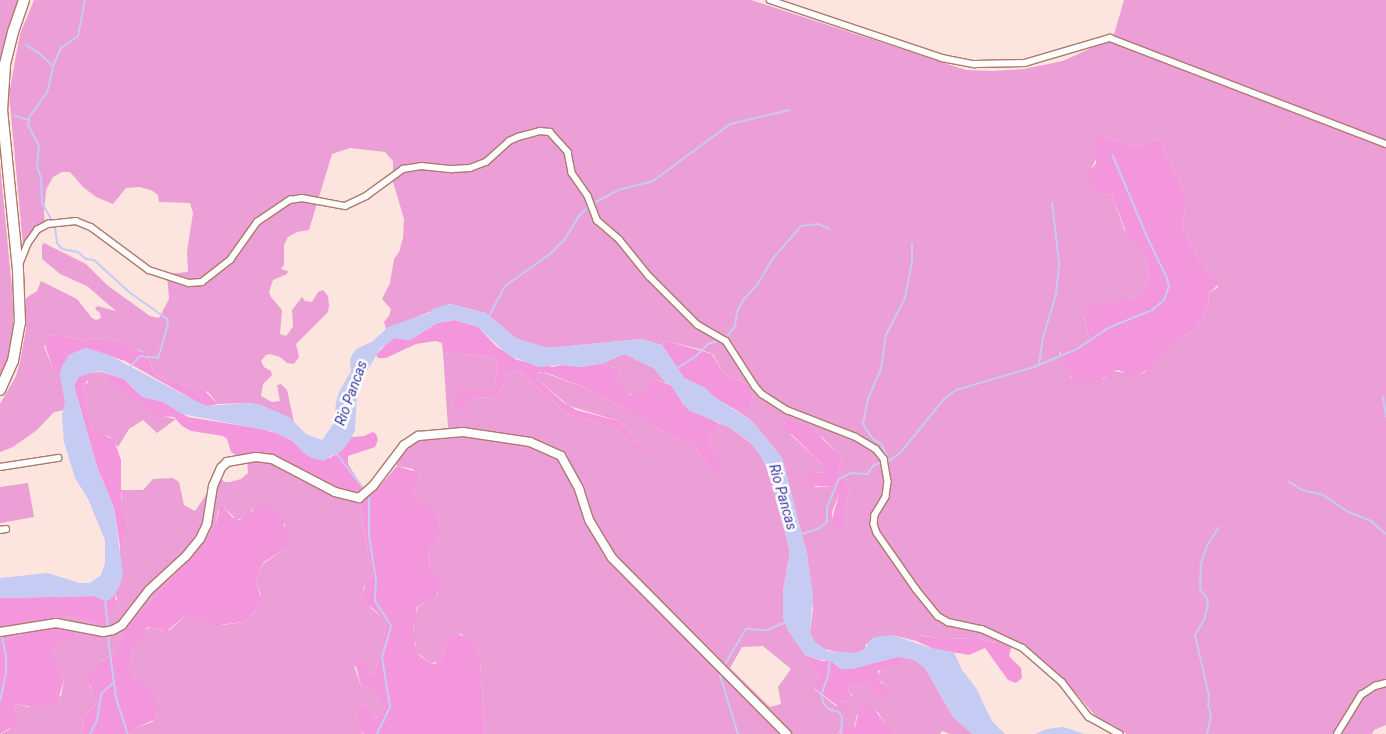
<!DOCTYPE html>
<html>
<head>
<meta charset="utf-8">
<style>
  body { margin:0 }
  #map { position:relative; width:1386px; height:734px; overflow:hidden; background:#fce5de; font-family:Roboto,sans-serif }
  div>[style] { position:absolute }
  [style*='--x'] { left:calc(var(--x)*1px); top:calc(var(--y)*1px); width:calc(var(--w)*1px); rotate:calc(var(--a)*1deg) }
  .green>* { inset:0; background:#ec9ed6 }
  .forest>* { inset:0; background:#f496db }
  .water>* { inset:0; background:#c5cbf3 }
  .stream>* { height:2px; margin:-1px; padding:0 1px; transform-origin:1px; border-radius:1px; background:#c5cbf3 }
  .roads { filter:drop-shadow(1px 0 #ac7a6b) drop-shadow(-1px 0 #ac7a6b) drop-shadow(0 1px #ac7a6b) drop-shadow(0 -1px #ac7a6b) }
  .minor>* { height:5.5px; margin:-2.75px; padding:0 2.75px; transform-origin:2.75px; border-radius:2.75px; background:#fff }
  .tertiary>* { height:8px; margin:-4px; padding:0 4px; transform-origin:4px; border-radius:4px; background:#fff }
  .trunk>* { height:10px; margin:-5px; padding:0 5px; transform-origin:5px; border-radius:5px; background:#fff }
  span { translate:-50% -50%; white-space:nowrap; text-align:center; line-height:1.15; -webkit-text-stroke:5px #fff; paint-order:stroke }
  .water-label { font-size:14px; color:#3a36a3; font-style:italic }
</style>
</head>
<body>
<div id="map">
  <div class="green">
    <div style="clip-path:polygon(0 0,20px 0,0 61px)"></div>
    <div style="clip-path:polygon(evenodd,34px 0,751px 0,966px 70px,993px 71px,1024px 69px,1063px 61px,1113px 38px,1124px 0,1386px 0,1386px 725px,1374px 730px,1372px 734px,1127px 734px,1113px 725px,1099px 720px,1066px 682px,1033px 656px,1002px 638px,996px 643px,977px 638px,944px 639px,920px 635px,916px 641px,892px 635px,866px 644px,865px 649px,856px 653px,841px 653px,821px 648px,814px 641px,810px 632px,813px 609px,807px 554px,782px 458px,752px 421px,739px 412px,751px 402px,753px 396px,749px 385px,723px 373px,713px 354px,699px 349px,667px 341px,662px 345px,641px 339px,548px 348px,517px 339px,486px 313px,450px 304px,386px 329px,384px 322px,389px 316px,391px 309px,382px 299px,390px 283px,394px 259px,399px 252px,403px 238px,404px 219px,393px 182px,393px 161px,385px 152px,350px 148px,332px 154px,309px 230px,297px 232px,288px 237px,284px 245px,284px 265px,281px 269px,288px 271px,287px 274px,273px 280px,269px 292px,271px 297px,282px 310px,280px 334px,286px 336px,293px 327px,292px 310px,302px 297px,305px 301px,312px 302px,318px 292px,323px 290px,328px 296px,329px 306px,328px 312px,296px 344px,299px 357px,294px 364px,287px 363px,280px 357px,270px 354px,266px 355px,261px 361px,264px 367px,271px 371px,272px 375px,263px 384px,261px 396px,272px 402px,280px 401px,277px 385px,281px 384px,287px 390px,294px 422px,261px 405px,248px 403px,218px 404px,208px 392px,160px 378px,154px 372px,148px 357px,142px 351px,134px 349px,124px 342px,99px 338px,83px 341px,59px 335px,50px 336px,44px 346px,53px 369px,60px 373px,65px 401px,64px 410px,54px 412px,37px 430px,13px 447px,0 452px,0 404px,16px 376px,20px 362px,26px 329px,26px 298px,37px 291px,41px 281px,77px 299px,92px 318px,96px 320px,101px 318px,100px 313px,95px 309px,97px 306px,116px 311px,87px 286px,60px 274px,42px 259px,42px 245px,44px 243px,86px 264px,107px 285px,150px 316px,159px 318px,169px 299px,167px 274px,188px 272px,187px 252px,193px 213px,190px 203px,159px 202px,158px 195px,151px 190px,139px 187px,126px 188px,113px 204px,96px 197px,83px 187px,70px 172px,62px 172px,53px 177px,46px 190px,44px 212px,45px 225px,30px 236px,23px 245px,9px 94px,20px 34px,34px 0,1107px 137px,1138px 148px,1157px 138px,1160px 141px,1187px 197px,1182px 227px,1208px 274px,1217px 278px,1218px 287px,1209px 293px,1208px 305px,1199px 325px,1167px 350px,1145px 372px,1138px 375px,1113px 371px,1103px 379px,1071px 378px,1059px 353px,1065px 347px,1076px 347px,1084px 344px,1089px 338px,1084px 316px,1134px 298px,1145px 289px,1149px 279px,1147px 262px,1140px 249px,1124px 229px,1112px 195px,1099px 193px,1092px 167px,1107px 137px,34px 0,790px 434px,822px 437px,840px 455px,842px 462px,838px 472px,846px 478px,850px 491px,844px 511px,842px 529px,832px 526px,832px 512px,839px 494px,832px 486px,815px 487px,813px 473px,824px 472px,824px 466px,790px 434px)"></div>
    <div style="clip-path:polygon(0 164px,13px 299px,13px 338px,10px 356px,0 381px)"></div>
    <div style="clip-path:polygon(evenodd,443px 352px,492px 357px,498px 363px,494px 388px,490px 391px,470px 390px,464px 408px,473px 398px,494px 397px,502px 389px,506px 374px,509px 370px,514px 370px,521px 372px,567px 414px,613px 427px,624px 435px,632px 445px,647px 447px,634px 440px,631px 431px,619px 421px,569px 406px,536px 378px,536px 374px,542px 372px,586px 388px,676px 438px,692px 444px,710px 468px,718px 453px,710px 444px,709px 438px,718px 429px,718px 423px,729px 427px,751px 443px,761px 456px,771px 478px,790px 552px,783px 591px,783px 617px,788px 630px,818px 674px,818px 678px,813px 681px,814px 689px,836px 706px,844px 704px,844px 700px,848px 701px,853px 696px,847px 690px,857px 684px,872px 684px,874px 694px,883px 683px,879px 680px,878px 675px,881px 669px,895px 665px,901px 657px,915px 660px,925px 668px,953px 717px,973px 734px,950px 734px,942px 731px,940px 734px,897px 734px,889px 731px,878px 712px,870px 707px,857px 715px,854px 728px,841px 729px,837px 734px,485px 734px,480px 660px,475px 644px,461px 634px,448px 639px,441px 659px,439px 662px,430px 663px,418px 653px,413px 636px,414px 619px,418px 607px,438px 593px,439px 577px,429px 567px,430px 548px,435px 546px,438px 538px,411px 496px,415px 485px,413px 469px,397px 466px,394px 457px,416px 437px,448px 428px,443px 352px,763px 646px,791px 669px,778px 687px,781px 704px,770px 707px,730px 668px,742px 647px,763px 646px)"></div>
    <div style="clip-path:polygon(624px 354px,654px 368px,666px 383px,652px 379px,642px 395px,635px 396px,623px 392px,615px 383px,622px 370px,601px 364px)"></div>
    <div style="clip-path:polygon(101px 372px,107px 379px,166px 417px,176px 419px,157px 433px,143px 420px,129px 429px,118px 447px,110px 437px,95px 432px,92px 429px,83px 393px,84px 384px,88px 383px,88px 373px)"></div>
    <div style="clip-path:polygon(247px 458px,265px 459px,358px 495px,372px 576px,366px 582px,363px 590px,371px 608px,384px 619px,386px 627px,375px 673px,371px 675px,354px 666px,361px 686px,373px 689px,384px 702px,385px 711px,380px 717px,372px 717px,362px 704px,358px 705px,362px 733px,364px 734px,130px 734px,136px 728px,152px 722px,157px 716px,155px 694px,150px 687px,133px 674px,129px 666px,133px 650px,144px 631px,151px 627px,162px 631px,170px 630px,186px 615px,223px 625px,244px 622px,259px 607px,261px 594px,256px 583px,259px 570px,264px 563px,285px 549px,285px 524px,253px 509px,244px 519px,236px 519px,224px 508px,218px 511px,216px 523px,202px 544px,126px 628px,117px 651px,100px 662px,90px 687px,95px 694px,98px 702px,83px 717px,82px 734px,1px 734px,10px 729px,17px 715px,14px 708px,16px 704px,29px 707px,61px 696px,64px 679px,50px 652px,54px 644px,66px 642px,43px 628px,0 641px,0 630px,64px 615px,94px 623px,117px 599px,115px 593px,120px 584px,120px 546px,125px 542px,121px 490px,143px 490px,153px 479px,173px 478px,179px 482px,184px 505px,195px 511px,218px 477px,225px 482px,230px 482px,241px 479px,248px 473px)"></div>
    <div style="clip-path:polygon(28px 483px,34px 517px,0 523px,0 487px)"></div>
  </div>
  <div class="forest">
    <div style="clip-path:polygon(1099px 137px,1107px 137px,1138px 148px,1157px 138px,1160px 141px,1187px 197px,1182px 227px,1208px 274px,1217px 278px,1219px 284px,1209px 293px,1208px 305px,1199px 325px,1167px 350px,1149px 369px,1134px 377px,1118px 370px,1114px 371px,1099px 381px,1082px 383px,1074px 381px,1069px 374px,1060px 357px,1061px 349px,1065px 347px,1076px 347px,1084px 344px,1089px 338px,1084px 315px,1087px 310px,1093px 305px,1134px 298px,1145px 289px,1149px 279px,1147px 262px,1140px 249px,1129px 240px,1112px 195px,1099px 193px,1090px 183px,1090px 171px,1096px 163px,1096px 147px)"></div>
    <div style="clip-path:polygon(455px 320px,478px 327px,496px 346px,517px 360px,553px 367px,562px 365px,582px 367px,598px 363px,622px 370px,615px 383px,630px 395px,642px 395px,652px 379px,671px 385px,684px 405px,718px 423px,718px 429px,709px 438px,710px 444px,718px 453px,720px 469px,714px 470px,710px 468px,692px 444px,676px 438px,586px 388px,547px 373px,539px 372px,536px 378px,563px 402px,576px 410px,619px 421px,631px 431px,634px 440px,647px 447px,649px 451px,643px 452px,632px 445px,624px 435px,613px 427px,567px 414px,521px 372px,514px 370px,506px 374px,502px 389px,494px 397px,473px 398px,461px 412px,455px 410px,454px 405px,461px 392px,470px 390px,490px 391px,494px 388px,498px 363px,492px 357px,443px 352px,442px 343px,436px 341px,416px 344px,386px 358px,378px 358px,376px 355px,391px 339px,395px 338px,410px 340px,437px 323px)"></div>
    <div style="clip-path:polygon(59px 335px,83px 341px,99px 338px,124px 342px,134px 349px,146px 353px,154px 372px,160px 378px,205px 391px,218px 404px,207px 406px,199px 403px,125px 361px,86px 348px,69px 355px,60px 373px,56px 372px,53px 369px,44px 342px,50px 336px)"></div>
    <div style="clip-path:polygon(667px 341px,712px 354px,723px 373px,749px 385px,753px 396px,749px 408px,739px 412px,714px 397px,705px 388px,684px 378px,662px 345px)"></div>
    <div style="clip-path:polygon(101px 372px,124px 379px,139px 394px,163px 402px,188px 417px,262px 429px,279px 434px,293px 441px,303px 452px,312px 458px,330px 458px,342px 450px,352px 437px,364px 436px,373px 432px,376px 434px,378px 440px,375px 447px,348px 456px,348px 464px,361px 485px,369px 491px,379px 487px,397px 466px,416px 472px,418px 480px,411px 496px,432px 510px,436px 517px,438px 538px,435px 546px,430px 548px,429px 567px,437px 574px,443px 584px,435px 596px,417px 607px,413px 628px,415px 645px,420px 656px,430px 663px,435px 664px,441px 659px,448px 639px,453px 634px,465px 636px,475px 644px,480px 660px,485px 734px,364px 734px,360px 729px,358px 705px,362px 704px,376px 718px,382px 714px,385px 707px,373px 689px,361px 686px,355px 662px,357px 658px,361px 659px,366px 665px,367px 673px,371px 675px,375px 673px,386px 627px,384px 619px,369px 605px,363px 594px,366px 582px,372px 576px,358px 495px,327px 487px,285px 464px,239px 457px,231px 452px,227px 439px,223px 436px,191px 431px,182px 426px,174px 417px,158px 416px,107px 379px)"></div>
    <div style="clip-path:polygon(88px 373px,89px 379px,84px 385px,83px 392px,92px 429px,114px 440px,121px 460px,121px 496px,126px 534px,124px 544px,120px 546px,114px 508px,97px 467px,74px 386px,78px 377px)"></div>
    <div style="clip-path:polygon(786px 419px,809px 426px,840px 455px,842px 462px,838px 472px,846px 478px,850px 491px,844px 511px,844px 524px,842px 530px,839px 531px,832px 526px,832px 519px,839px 494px,832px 486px,810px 486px,805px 477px,806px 474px,824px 472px,824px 466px,784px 427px)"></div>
    <div style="clip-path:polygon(260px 505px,272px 508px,282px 516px,287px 537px,285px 549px,264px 562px,259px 570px,256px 583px,262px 599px,259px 607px,244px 622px,219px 625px,186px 615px,166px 632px,151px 627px,147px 628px,133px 650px,129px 666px,133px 674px,150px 687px,155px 694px,158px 707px,156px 719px,136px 728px,130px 734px,82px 734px,83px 717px,98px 702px,87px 679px,93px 667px,117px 651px,126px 628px,202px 544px,216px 523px,220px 507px,224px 508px,232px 517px,240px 520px)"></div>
    <div style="clip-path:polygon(115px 593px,116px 606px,105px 623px,94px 623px,64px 615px,23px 628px,0 630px,0 598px,94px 596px,106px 601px,112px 598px)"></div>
    <div style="clip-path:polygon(54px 625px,71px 629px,75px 636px,70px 642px,54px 644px,51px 652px,64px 679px,57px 704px,33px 707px,16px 704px,14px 708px,17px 715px,17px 724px,0 734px,0 641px)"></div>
    <div style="clip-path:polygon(918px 635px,944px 639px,977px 638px,995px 643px,1005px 635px,1013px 641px,1009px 656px,1021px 668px,1022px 678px,1016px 683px,1008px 680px,985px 648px,969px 655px,934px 649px,916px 641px)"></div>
    <div style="clip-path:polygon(805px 655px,822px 661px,830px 660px,841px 669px,851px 669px,897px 657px,901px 657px,901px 659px,899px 664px,878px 671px,879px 680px,887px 690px,884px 695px,874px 694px,871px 684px,857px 684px,847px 690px,855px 700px,843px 701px,848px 709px,843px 710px,811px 686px,810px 683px,818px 678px,818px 674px)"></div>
    <div style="clip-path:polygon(865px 706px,874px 708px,889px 730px,897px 734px,837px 734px,843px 728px,855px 727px,859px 710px)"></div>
  </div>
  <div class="water">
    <div style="clip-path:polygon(450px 304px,486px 313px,517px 339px,548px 348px,641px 339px,662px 345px,684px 378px,705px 388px,714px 397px,752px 421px,782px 458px,807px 554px,813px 594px,810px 632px,814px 641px,828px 651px,856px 653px,865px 649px,870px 640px,874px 637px,892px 635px,934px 649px,954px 652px,962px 670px,976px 688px,992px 721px,1005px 734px,973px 734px,964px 727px,953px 717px,925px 668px,915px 660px,897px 657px,851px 669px,841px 669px,830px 660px,820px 660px,805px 655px,788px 630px,783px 617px,783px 591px,790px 552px,771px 478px,761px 456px,751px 443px,729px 427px,688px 410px,671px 385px,666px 383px,654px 368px,624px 354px,601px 364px,582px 367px,562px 365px,538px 367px,508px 355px,478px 327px,455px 320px,437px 323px,410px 340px,395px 338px,381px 348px,362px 379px,357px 393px,355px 430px,352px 437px,342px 450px,323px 461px,312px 458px,303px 452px,293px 441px,271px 431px,182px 414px,163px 402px,142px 397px,124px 379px,112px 375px,99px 371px,78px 377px,74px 386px,97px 467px,114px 508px,123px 574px,120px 584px,112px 598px,106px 601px,94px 596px,0 598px,0 578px,47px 573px,80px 583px,90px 583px,101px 575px,105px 563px,105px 540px,88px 499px,75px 478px,64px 442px,62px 416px,65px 401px,60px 374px,62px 366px,69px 355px,86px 348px,107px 354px,199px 403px,207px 406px,248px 403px,261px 405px,289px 417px,306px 434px,322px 440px,334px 423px,336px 402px,339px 392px,351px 371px,350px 360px,353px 353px,358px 348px,372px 342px,388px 327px,429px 313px,434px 308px)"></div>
    <div style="clip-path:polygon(1063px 727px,1085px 734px,1035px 734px,1047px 729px)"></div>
  </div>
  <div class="stream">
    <div style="--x:26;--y:45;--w:15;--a:32"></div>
    <div style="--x:39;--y:53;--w:19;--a:43"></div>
    <div style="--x:15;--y:116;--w:15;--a:16"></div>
    <div style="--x:594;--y:203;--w:27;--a:-28"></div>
    <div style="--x:618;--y:190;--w:36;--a:-14"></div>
    <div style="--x:653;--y:181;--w:96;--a:-36.5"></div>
    <div style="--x:730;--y:124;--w:61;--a:-13.3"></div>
    <div style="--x:51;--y:219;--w:18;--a:-119"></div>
    <div style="--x:42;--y:203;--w:26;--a:-92"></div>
    <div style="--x:41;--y:177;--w:11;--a:-112"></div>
    <div style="--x:37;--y:167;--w:21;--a:-85"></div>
    <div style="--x:39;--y:146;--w:25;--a:-117"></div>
    <div style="--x:28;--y:124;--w:8;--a:-76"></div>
    <div style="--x:30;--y:116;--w:29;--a:-54"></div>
    <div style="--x:47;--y:93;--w:28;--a:-77"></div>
    <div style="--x:53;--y:66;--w:20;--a:-66"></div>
    <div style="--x:61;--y:48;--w:21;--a:-35"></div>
    <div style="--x:78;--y:36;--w:37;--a:-79"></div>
    <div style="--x:55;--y:227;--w:16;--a:83"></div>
    <div style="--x:57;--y:243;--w:8;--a:50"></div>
    <div style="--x:62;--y:249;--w:16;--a:11"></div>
    <div style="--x:78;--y:252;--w:11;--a:41"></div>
    <div style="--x:86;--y:259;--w:8;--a:7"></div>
    <div style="--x:94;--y:260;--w:47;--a:42.4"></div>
    <div style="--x:129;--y:292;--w:47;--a:35.4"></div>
    <div style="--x:167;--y:319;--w:5;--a:79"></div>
    <div style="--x:168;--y:324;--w:35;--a:106"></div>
    <div style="--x:158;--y:358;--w:18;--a:-174"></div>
    <div style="--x:140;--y:356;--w:13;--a:132"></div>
    <div style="--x:489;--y:316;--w:34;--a:-62"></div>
    <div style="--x:505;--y:286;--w:55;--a:-35.4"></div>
    <div style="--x:550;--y:254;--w:21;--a:-45"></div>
    <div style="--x:565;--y:239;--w:26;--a:-59"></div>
    <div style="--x:578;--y:217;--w:14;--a:-45"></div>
    <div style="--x:727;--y:336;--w:13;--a:-51"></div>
    <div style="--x:735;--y:326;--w:14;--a:-82"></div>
    <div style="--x:737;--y:312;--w:13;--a:-63"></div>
    <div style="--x:743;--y:300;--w:21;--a:-47"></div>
    <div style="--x:757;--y:285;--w:33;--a:-59"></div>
    <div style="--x:774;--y:257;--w:41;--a:-48.9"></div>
    <div style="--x:801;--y:226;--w:17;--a:-7"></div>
    <div style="--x:818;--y:224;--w:13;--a:23"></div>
    <div style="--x:1039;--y:365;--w:27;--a:-82"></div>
    <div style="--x:1043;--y:338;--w:46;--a:-73.5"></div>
    <div style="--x:1056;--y:294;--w:31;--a:-84"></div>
    <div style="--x:1059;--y:263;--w:61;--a:-96.5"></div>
    <div style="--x:677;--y:368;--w:22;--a:-32"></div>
    <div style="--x:696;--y:356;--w:17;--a:-45"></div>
    <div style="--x:708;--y:344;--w:10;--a:-17"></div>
    <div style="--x:1383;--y:397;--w:20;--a:81"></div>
    <div style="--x:336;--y:453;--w:46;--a:52.1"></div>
    <div style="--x:889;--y:461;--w:17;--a:-114"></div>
    <div style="--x:882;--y:445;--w:12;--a:-145"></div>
    <div style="--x:872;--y:438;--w:17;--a:-123"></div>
    <div style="--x:863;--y:424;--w:25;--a:-79"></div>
    <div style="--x:868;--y:399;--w:33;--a:-67"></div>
    <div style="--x:881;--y:369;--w:34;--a:-82"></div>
    <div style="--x:886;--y:335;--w:42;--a:-62.8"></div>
    <div style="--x:905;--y:298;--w:37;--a:-79"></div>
    <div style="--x:912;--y:262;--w:19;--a:-90"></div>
    <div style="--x:887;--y:462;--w:16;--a:-35"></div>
    <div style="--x:900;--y:453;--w:70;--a:-50.8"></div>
    <div style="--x:944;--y:399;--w:15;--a:-37"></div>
    <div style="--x:956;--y:390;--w:81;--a:-16.4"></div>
    <div style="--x:1034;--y:367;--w:47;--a:-22.7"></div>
    <div style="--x:1077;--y:349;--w:37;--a:-34"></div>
    <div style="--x:1108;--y:328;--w:48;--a:-22.2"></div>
    <div style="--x:1152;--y:310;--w:16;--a:-40"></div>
    <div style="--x:1164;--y:300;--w:15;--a:-70"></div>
    <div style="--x:1169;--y:286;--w:8;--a:-104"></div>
    <div style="--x:1167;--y:278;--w:46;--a:-116"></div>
    <div style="--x:1147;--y:237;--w:88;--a:-112.8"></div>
    <div style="--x:1288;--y:481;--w:17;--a:33"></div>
    <div style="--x:1302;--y:490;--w:22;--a:13"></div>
    <div style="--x:1323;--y:495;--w:30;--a:34"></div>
    <div style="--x:1348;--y:512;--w:25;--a:21"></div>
    <div style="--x:1371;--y:521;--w:20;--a:41"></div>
    <div style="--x:369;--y:498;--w:37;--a:90"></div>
    <div style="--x:369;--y:535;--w:47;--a:81.3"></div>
    <div style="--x:376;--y:581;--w:20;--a:93"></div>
    <div style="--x:375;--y:601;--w:30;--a:57"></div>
    <div style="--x:391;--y:626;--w:32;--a:106"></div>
    <div style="--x:382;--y:657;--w:51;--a:80.9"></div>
    <div style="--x:390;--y:707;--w:30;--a:116"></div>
    <div style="--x:799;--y:535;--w:20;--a:-18"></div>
    <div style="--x:818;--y:529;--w:11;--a:-38"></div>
    <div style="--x:827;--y:522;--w:15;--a:-90"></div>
    <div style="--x:827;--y:507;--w:30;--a:-67"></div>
    <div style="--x:839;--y:479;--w:13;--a:-27"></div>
    <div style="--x:851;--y:473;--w:16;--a:4"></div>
    <div style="--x:867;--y:474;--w:11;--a:-52"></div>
    <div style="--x:874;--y:465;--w:6;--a:-18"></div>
    <div style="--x:105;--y:599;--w:27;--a:84"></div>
    <div style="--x:108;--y:638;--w:61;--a:82.4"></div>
    <div style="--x:116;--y:698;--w:38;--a:72"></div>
    <div style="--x:830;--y:659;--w:17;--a:97"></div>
    <div style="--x:828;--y:676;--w:20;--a:110"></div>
    <div style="--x:821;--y:695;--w:9;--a:72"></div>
    <div style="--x:824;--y:704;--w:7;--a:45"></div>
    <div style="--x:829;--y:709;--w:10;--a:17"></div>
    <div style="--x:839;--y:712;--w:6;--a:59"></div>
    <div style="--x:842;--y:717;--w:17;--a:93"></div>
    <div style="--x:725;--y:664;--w:41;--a:-59"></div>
    <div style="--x:746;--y:629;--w:21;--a:3"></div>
    <div style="--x:767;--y:630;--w:21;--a:-23"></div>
    <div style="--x:719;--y:672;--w:65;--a:73"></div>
    <div style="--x:0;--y:701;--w:30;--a:-78"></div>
    <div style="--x:6;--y:672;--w:16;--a:-90"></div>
    <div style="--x:6;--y:656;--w:19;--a:-102"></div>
    <div style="--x:90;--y:734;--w:16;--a:-63"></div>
    <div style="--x:97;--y:720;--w:26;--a:-81"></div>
    <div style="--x:101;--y:694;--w:18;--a:-43"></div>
    <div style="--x:1207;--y:734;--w:19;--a:-78"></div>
    <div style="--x:1211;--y:715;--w:9;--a:-108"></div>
    <div style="--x:1208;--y:706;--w:10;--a:-84"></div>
    <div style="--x:1209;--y:696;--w:63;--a:-102.9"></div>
    <div style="--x:1195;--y:635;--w:17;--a:-59"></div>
    <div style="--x:1204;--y:620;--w:11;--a:-75"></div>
    <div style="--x:1207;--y:609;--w:9;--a:-84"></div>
    <div style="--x:1208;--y:600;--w:14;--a:-126"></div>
    <div style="--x:1200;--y:589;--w:26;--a:-88"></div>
    <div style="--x:1201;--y:563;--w:20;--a:-70"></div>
    <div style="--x:1208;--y:544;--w:20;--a:-57"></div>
  </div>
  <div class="roads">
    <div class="minor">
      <div style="--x:770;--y:0;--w:182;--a:18.6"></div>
      <div style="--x:942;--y:58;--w:33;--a:11"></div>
      <div style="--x:974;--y:64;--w:51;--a:-1.1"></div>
      <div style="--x:1025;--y:63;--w:89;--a:-16.4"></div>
      <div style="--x:1110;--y:38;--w:296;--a:21"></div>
      <div style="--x:19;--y:265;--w:24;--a:-68"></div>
      <div style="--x:28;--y:243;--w:16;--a:-55"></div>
      <div style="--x:37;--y:230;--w:13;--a:-29"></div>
      <div style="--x:48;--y:224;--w:28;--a:-6"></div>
      <div style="--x:76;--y:221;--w:16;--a:22"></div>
      <div style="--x:91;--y:227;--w:72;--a:36.6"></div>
      <div style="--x:149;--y:270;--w:42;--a:18"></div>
      <div style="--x:189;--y:283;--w:13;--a:-4"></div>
      <div style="--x:202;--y:282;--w:36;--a:-38"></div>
      <div style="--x:230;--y:260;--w:47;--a:-54.6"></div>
      <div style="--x:257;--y:222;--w:40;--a:-34"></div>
      <div style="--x:290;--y:200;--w:12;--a:-9"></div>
      <div style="--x:302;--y:198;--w:44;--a:10.5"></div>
      <div style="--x:345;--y:206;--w:23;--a:-25"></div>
      <div style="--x:366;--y:196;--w:46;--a:-36.1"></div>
      <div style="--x:403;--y:169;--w:18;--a:-9"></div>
      <div style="--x:421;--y:166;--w:31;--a:6"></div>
      <div style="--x:452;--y:169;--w:18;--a:-3"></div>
      <div style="--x:470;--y:168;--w:17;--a:-21"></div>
      <div style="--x:486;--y:162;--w:31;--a:-42"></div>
      <div style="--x:509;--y:141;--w:10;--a:-24"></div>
      <div style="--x:518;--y:137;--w:23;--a:-15"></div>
      <div style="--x:540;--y:131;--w:10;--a:6"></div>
      <div style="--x:550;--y:132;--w:27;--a:48"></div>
      <div style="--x:568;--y:152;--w:21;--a:79"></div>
      <div style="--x:572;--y:173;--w:28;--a:55"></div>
      <div style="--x:588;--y:196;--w:26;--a:69"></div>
      <div style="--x:597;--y:220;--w:29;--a:41"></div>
      <div style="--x:619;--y:239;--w:48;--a:51"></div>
      <div style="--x:649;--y:276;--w:69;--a:45"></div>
      <div style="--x:698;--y:325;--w:32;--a:30"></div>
      <div style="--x:726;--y:341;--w:54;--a:57.2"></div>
      <div style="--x:755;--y:386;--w:11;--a:49"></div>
      <div style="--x:762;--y:394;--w:30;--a:33"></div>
      <div style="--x:787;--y:410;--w:74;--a:21.4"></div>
      <div style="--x:856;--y:437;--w:23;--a:31"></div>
      <div style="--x:876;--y:449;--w:13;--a:51"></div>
      <div style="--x:884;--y:459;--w:23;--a:80"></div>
      <div style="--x:888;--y:482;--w:15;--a:98"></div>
      <div style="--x:886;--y:497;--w:21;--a:121"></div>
      <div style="--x:875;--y:515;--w:9;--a:96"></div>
      <div style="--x:874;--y:524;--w:9;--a:72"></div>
      <div style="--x:877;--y:533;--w:68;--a:55.1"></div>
      <div style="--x:916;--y:589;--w:35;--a:51"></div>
      <div style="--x:938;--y:616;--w:12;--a:31"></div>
      <div style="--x:948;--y:622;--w:35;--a:12"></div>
      <div style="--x:982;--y:629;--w:45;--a:24.9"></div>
      <div style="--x:1023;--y:648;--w:52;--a:41.1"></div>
      <div style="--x:1062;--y:682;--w:44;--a:52.4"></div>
      <div style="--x:1089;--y:717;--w:35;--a:29"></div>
      <div style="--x:0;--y:467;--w:59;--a:-8.8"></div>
      <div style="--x:0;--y:530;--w:6;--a:-9"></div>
      <div style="--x:1337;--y:734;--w:46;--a:-58.4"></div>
      <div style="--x:1361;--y:695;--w:17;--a:-33"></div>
      <div style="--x:1375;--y:686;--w:11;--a:-15"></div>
    </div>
    <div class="tertiary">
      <div style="--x:0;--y:632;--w:57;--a:-9.1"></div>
      <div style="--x:56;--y:623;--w:48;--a:10.8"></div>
      <div style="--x:103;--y:632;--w:10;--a:-11"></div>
      <div style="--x:113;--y:630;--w:10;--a:-29"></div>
      <div style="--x:122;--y:625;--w:44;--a:-52.4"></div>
      <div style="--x:149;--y:590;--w:50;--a:-42.6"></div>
      <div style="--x:186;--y:556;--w:22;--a:-51"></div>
      <div style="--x:200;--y:539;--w:17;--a:-65"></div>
      <div style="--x:207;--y:524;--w:38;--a:-81"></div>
      <div style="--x:213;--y:486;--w:20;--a:-66"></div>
      <div style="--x:221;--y:468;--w:8;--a:-45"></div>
      <div style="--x:227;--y:462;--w:29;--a:-10"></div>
      <div style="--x:256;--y:457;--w:16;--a:7"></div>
      <div style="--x:272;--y:459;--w:71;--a:27.6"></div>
      <div style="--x:335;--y:492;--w:25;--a:14"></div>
      <div style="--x:359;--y:498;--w:18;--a:-41"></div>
      <div style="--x:373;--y:486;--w:51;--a:-52.9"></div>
      <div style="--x:404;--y:445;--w:17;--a:-33"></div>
      <div style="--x:418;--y:436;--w:45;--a:-5.1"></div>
      <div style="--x:463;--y:432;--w:68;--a:8.5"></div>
      <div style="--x:530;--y:442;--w:34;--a:24"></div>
      <div style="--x:561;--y:456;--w:38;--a:61"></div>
      <div style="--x:579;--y:489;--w:33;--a:72"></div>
      <div style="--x:589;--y:520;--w:44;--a:58.8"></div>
      <div style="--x:612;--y:558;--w:248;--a:45.2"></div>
    </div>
    <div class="trunk">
      <div style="--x:0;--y:390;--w:32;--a:-66"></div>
      <div style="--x:13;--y:361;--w:39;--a:-80"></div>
      <div style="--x:20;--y:323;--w:53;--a:-92.2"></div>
      <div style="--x:18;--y:270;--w:160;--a:-95.7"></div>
      <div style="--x:2;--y:111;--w:47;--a:-86.3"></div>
      <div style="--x:5;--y:64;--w:33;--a:-76"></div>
      <div style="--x:13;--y:32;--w:34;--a:-71"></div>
    </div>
  </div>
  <div class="water-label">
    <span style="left:351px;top:393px;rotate:-70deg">Rio Pancas</span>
    <span style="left:783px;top:497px;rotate:74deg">Rio Pancas</span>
  </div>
</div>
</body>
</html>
